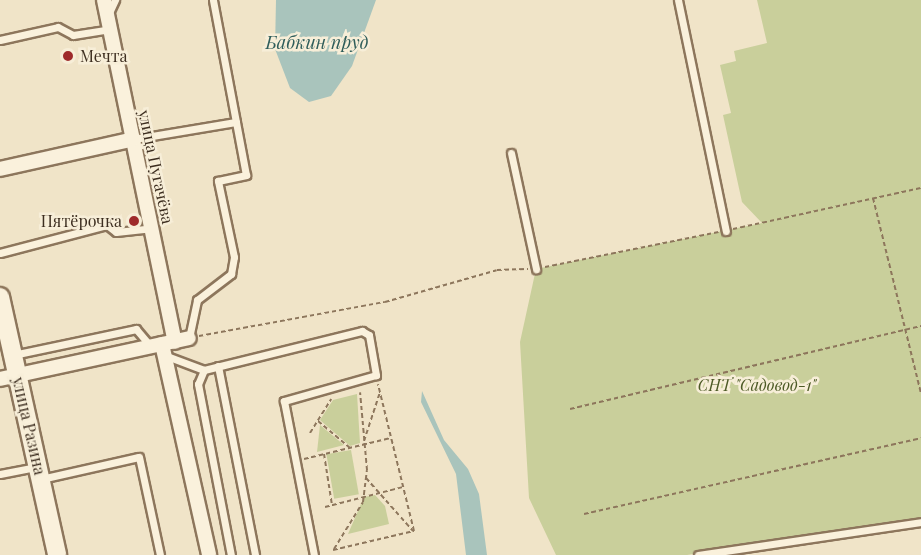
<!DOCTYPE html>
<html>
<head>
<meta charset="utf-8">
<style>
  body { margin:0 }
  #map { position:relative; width:921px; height:555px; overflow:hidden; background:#f0e4c8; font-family:"Playfair Display",serif }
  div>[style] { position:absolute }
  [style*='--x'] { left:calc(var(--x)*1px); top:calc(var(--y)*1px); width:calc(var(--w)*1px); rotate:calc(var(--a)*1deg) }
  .green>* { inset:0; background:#c9cf9b; transform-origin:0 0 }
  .water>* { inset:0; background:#a9c4bc }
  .path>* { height:2px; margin-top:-1px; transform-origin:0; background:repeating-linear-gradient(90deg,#8d765c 0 4.5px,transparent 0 7.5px) }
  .roads { filter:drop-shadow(2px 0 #8d765c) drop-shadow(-2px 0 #8d765c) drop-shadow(0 2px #8d765c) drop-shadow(0 -2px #8d765c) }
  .lane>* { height:7px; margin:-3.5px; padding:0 3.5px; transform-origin:3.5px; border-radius:3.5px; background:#faf1dc }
  .street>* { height:14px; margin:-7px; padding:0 7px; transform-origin:7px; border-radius:7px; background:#faf1dc }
  .secondary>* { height:18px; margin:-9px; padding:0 9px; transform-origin:9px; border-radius:9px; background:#faf1dc }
  .dots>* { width:16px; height:16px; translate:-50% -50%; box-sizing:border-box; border:3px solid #f7eed8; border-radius:50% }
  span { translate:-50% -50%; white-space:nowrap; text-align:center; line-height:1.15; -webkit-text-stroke:5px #f7eed8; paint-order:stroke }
  .poi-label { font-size:16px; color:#3d2e20 }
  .left { translate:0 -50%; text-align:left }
  .right { translate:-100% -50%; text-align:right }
  .street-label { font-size:16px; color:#3d2e20 }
  .park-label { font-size:16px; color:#4d5a26; font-style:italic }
  .water-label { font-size:18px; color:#2f5d5a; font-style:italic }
</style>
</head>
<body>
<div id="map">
  <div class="green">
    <div style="clip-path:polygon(757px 0,921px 0,921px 518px,687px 555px,556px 555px,529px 498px,520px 342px,536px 269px,762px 223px,742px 202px,723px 115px,731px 113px,720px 65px,736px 61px,734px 51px,767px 43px)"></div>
    <div style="clip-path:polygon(357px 394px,360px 443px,350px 446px,320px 420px,333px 400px)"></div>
    <div style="clip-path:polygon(320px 425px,344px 445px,317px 452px)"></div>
    <div style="left:351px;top:450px;width:45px;height:25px;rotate:80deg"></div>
    <div style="clip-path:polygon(375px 495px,385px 506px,389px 524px,348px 534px,364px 497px)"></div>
  </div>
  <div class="water">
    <div style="clip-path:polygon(276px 0,376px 0,352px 66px,331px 96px,309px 102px,290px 88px,275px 49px)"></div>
    <div style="clip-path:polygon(422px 391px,444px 440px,468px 469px,479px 494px,487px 555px,466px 555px,456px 474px,421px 402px)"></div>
  </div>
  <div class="path">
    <div style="--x:873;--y:198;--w:202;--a:76.2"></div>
    <div style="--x:733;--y:229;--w:192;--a:-12.3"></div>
    <div style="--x:545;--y:267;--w:177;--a:-11.4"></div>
    <div style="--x:199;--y:336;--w:189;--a:-10.4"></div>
    <div style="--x:385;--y:302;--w:116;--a:-15.9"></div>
    <div style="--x:497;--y:270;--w:31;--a:-2"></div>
    <div style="--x:570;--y:409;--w:361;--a:-13.3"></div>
    <div style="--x:318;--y:421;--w:42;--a:40.2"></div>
    <div style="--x:310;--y:433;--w:40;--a:-58"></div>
    <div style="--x:364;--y:441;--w:52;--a:-71.9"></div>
    <div style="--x:324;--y:454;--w:52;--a:81.1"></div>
    <div style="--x:304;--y:459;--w:89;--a:-13.6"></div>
    <div style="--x:366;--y:478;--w:71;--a:48.4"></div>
    <div style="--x:325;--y:507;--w:81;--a:-14.4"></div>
    <div style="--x:584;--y:514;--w:345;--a:-12.7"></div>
    <div style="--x:334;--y:549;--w:55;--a:-58.3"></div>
    <div style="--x:363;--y:502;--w:32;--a:-83"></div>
    <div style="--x:367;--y:470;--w:78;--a:-95.1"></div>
    <div style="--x:333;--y:550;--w:83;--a:-13.2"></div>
    <div style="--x:414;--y:531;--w:151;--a:-103.8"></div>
  </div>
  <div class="roads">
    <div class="lane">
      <div style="--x:678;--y:0;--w:236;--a:78.3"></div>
      <div style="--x:108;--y:15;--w:17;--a:-65"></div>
      <div style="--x:0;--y:40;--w:59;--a:-12.6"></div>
      <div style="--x:58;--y:27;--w:17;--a:28"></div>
      <div style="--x:73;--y:35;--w:36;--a:-9"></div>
      <div style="--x:134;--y:139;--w:103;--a:-9.5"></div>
      <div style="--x:236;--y:122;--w:124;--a:-100.7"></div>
      <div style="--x:511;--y:153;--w:119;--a:77.8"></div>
      <div style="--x:0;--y:253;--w:111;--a:-14.7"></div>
      <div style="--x:107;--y:225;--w:11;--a:38"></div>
      <div style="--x:116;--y:232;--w:37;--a:-6"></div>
      <div style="--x:189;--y:338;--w:39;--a:-78"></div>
      <div style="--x:197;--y:300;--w:43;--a:-37.4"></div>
      <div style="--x:231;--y:274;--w:17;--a:-80"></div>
      <div style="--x:234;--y:257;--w:78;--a:-101.9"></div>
      <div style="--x:218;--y:181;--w:29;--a:-12"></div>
      <div style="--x:246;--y:175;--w:54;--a:-100.7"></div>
      <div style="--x:13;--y:355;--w:126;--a:-11.9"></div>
      <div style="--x:136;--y:329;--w:23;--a:50"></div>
      <div style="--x:164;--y:355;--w:43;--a:20.6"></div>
      <div style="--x:204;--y:370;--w:163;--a:-13.9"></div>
      <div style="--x:362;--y:331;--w:8;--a:30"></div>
      <div style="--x:369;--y:335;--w:41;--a:80.1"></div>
      <div style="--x:376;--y:375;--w:96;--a:164.2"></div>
      <div style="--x:284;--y:401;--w:157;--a:79"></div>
      <div style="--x:218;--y:366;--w:193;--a:78.9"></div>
      <div style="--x:204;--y:370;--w:15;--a:113"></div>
      <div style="--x:198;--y:384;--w:174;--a:79.1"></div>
      <div style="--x:0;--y:474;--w:36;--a:-11"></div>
      <div style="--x:41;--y:479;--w:100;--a:-12.7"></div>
      <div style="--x:139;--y:457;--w:100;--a:77.9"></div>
      <div style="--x:698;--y:555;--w:225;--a:-8.4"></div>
    </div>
    <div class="street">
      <div style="--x:104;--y:0;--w:349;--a:78.3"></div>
      <div style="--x:0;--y:169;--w:137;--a:-12.6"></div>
      <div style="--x:162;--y:344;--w:216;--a:77.4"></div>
      <div style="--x:0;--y:379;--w:193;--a:-12.2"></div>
    </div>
    <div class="secondary">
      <div style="--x:0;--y:297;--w:264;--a:77.5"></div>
    </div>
  </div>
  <div class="dots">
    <div style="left:68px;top:56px;background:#9e2a2b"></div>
    <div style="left:134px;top:221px;background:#9e2a2b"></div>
  </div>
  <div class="poi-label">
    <span class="left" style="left:80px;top:56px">Мечта</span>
    <span class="right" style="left:122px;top:221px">Пятёрочка</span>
  </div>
  <div class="street-label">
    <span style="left:156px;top:167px;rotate:78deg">улица Пугачёва</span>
    <span style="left:29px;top:426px;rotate:77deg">улица Разина</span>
  </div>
  <div class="park-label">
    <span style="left:757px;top:385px">СНТ "Садовод-1"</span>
  </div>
  <div class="water-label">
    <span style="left:317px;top:42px">Бабкин пруд</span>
  </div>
</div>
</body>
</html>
